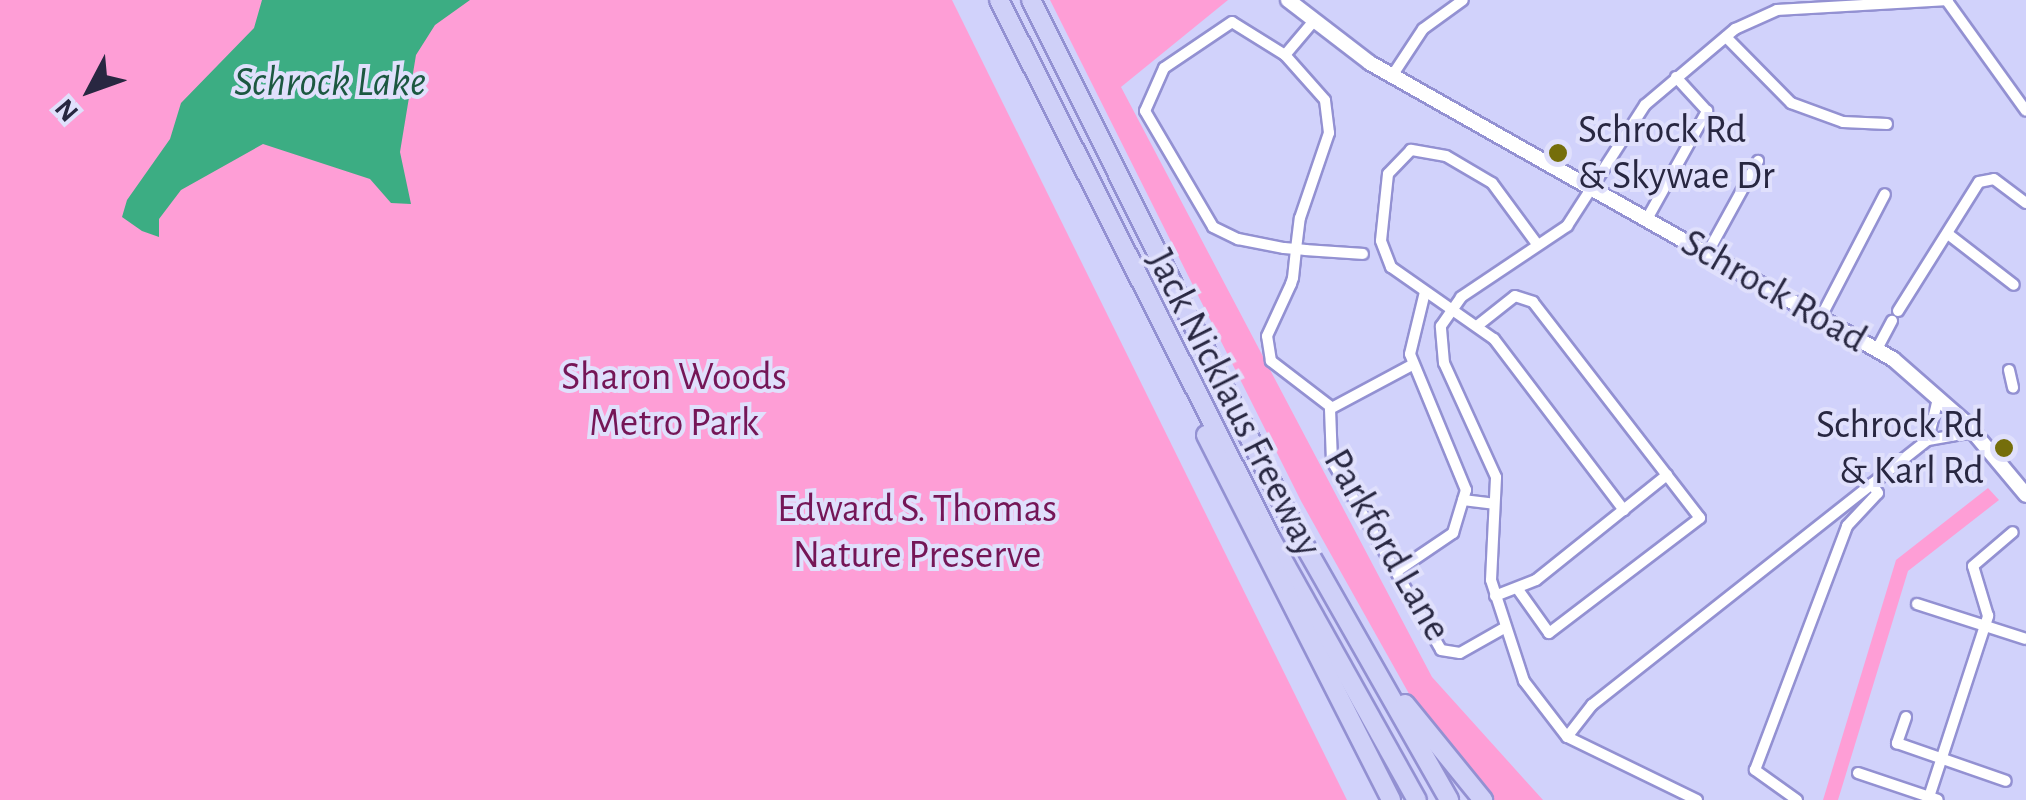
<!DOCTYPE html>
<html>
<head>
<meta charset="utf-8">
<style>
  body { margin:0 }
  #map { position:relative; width:2026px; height:800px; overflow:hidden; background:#d1d2fb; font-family:"Alegreya Sans",sans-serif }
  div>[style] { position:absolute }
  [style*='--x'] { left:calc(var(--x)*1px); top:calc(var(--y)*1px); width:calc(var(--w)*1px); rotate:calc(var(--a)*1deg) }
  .green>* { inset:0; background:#fe9ed6 }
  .water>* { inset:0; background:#3cad83 }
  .roads { filter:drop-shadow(2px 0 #9391d2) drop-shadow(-2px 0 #9391d2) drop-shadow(0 2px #9391d2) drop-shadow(0 -2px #9391d2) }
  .street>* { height:10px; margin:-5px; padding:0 5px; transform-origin:5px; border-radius:5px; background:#fff }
  .secondary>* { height:14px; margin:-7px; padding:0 7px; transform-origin:7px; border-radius:7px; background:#fff }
  .highway>* { height:18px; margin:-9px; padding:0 9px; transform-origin:9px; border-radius:9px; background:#cfd0f8 }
  .dots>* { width:28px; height:28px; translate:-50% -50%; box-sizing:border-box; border:5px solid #e0e0fc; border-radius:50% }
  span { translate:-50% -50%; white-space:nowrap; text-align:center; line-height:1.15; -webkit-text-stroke:8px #e0e0fc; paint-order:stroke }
  .poi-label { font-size:40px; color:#282741 }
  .left { translate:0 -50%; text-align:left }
  .right { translate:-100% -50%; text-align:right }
  .street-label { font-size:40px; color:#282741 }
  .park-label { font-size:40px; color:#751657 }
  .water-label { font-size:42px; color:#1c5841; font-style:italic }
  .north { position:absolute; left:40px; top:40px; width:100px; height:100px; -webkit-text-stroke:8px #e0e0fc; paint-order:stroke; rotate:229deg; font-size:28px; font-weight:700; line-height:40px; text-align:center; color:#282741 }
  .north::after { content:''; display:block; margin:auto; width:35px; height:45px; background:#282741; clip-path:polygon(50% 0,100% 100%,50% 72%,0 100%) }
</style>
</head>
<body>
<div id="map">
  <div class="green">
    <div style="clip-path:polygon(0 0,952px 0,1347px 800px,0 800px)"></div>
    <div style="clip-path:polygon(1050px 0,1228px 0,1121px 87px,1432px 677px,1543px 800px,1490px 800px,1417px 708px,1301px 501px)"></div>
    <div style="clip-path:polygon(1988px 488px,1999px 500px,1908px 571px,1838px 800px,1823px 800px,1896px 560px)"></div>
  </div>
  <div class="water">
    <div style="clip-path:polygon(262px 0,470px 0,435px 25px,416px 55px,400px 152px,411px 204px,391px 203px,370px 179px,263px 144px,181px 190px,159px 219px,159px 237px,142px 231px,122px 217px,127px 200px,170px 139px,181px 103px,254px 28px)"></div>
  </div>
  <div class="roads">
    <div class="street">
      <div style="--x:1947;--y:1;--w:135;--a:54.3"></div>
      <div style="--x:1726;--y:37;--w:93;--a:45.4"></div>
      <div style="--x:1791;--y:103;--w:55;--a:20.1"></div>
      <div style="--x:1843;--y:122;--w:44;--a:2.6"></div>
      <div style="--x:1285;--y:55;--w:42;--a:-49.8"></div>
      <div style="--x:1392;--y:76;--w:56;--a:-56.6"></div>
      <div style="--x:1423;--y:29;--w:49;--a:-35.9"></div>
      <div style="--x:1647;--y:219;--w:124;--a:-60.9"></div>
      <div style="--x:1707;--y:111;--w:46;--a:-132.4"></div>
      <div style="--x:1948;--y:234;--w:83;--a:37.7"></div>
      <div style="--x:1537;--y:244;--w:76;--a:-126.4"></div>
      <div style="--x:1492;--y:183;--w:53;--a:-149.6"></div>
      <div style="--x:1446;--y:156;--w:36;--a:-170"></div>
      <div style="--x:1411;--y:150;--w:33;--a:134"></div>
      <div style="--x:1388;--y:174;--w:67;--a:96"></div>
      <div style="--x:1381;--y:241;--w:28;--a:69"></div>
      <div style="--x:1391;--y:267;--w:126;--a:35"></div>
      <div style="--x:1494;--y:339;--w:215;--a:52.8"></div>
      <div style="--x:1708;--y:252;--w:104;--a:-61.2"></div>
      <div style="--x:1898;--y:311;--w:152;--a:-57.9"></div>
      <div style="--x:1979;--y:182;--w:15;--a:-11"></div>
      <div style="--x:1994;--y:179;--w:40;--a:37"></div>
      <div style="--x:1822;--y:315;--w:136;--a:-62.5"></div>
      <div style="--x:1477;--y:326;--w:48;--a:-38.3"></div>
      <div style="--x:1515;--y:296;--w:19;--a:18"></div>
      <div style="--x:1533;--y:302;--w:273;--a:52.3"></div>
      <div style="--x:1700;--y:518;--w:190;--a:142.7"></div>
      <div style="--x:1549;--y:633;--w:52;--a:-125.5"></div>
      <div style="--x:1877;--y:349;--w:32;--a:-62"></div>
      <div style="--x:1412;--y:365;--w:93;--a:151.8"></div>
      <div style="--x:1330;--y:409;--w:52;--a:87.8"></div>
      <div style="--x:1332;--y:461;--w:218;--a:60"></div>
      <div style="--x:1441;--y:650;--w:19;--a:9"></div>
      <div style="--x:1460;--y:653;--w:51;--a:-29.6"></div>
      <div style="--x:2009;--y:370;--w:18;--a:77"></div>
      <div style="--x:1331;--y:407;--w:76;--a:-142.5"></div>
      <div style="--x:1271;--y:361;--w:25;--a:-99"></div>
      <div style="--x:1267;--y:336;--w:57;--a:-65.2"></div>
      <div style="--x:1291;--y:284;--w:6;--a:-72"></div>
      <div style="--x:1293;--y:278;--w:29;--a:-84"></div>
      <div style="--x:1296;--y:249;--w:31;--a:-83"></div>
      <div style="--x:1300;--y:218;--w:90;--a:-71.2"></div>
      <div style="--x:1329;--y:133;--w:33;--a:-97"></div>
      <div style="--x:1325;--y:100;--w:60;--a:-131.6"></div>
      <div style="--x:1285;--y:55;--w:62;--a:-148.1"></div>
      <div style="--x:1232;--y:22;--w:82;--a:145.9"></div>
      <div style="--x:1164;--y:68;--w:47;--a:113.8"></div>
      <div style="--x:1145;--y:111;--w:134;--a:59.6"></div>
      <div style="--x:1213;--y:227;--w:28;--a:26"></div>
      <div style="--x:1238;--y:239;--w:47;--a:11.1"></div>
      <div style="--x:1284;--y:248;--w:12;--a:5"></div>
      <div style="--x:1296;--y:249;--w:10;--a:6"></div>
      <div style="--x:1306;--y:250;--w:57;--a:4"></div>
      <div style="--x:1928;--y:439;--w:41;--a:-76"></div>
      <div style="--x:1463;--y:500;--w:31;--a:7"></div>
      <div style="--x:1397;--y:571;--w:68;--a:-34.2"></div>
      <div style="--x:1453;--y:533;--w:45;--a:-73.2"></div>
      <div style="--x:1466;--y:490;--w:147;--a:-112.4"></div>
      <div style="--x:1410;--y:354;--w:64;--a:-76.4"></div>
      <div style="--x:1495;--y:596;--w:44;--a:-21.3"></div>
      <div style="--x:1536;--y:580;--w:168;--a:-38.7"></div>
      <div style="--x:1917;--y:604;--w:114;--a:17.8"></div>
      <div style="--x:1906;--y:717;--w:28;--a:109"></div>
      <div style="--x:1897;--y:743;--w:115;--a:19.2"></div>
      <div style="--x:1567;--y:737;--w:41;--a:-52"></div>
      <div style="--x:1592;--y:705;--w:428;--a:-38.3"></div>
      <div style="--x:1928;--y:440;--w:47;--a:-9.9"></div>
      <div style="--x:1858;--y:773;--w:84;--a:18.6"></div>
      <div style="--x:1697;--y:800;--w:144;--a:-154.1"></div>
      <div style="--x:1567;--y:737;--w:71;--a:-127.5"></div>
      <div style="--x:1524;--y:681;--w:106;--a:-108.1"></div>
      <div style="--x:1491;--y:580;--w:103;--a:-87.2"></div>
      <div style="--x:1496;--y:477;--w:125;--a:-114.5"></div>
      <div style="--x:1444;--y:363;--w:37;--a:-95"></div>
      <div style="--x:1441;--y:326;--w:35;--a:-55"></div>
      <div style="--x:1461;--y:297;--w:128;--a:-33.8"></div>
      <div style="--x:1567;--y:226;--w:144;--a:-57.2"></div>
      <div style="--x:1645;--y:105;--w:118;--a:-40.2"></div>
      <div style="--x:1735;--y:29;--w:46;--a:-24.3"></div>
      <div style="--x:1777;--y:10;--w:171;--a:-3.3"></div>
      <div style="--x:1797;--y:800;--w:52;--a:-144.5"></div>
      <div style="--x:1755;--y:770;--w:261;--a:-69.3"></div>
      <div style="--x:1847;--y:526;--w:45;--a:-46.8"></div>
      <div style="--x:1878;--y:493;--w:11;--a:-124"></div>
      <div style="--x:1928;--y:800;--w:194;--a:-71.9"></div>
      <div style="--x:1988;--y:616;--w:52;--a:-106.7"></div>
      <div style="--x:1973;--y:566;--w:52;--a:-40.4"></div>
    </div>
    <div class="secondary">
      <div style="--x:1288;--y:0;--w:103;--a:37.5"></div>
      <div style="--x:1370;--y:63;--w:601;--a:29.51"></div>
      <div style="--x:1893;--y:359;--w:96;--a:41.2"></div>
      <div style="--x:1965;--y:422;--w:95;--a:50.1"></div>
    </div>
    <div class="highway">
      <div style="--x:999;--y:0;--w:604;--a:63.22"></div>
      <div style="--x:1271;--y:539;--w:299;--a:60.8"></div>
      <div style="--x:1031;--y:0;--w:587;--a:63.48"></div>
      <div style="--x:1293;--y:525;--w:316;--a:60.4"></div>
      <div style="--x:1206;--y:435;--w:409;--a:63.1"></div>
      <div style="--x:1405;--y:704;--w:124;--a:50.9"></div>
    </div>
  </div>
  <div class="dots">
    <div style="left:1558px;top:153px;background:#756e0b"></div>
    <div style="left:2004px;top:448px;background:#756e0b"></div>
  </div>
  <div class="poi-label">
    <span class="left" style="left:1578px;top:153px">Schrock Rd<br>&amp; Skywae Dr</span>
    <span class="right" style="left:1984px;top:448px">Schrock Rd<br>&amp; Karl Rd</span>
  </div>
  <div class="street-label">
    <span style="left:1774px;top:291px;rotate:30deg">Schrock Road</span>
    <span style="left:1234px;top:403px;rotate:63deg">Jack Nicklaus Freeway</span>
    <span style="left:1387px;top:545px;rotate:60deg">Parkford Lane</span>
  </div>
  <div class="park-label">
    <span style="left:674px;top:400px">Sharon Woods<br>Metro Park</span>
    <span style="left:917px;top:532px">Edward S. Thomas<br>Nature Preserve</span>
  </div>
  <div class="water-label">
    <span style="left:330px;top:82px">Schrock Lake</span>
  </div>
  <div class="north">N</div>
</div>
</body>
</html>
